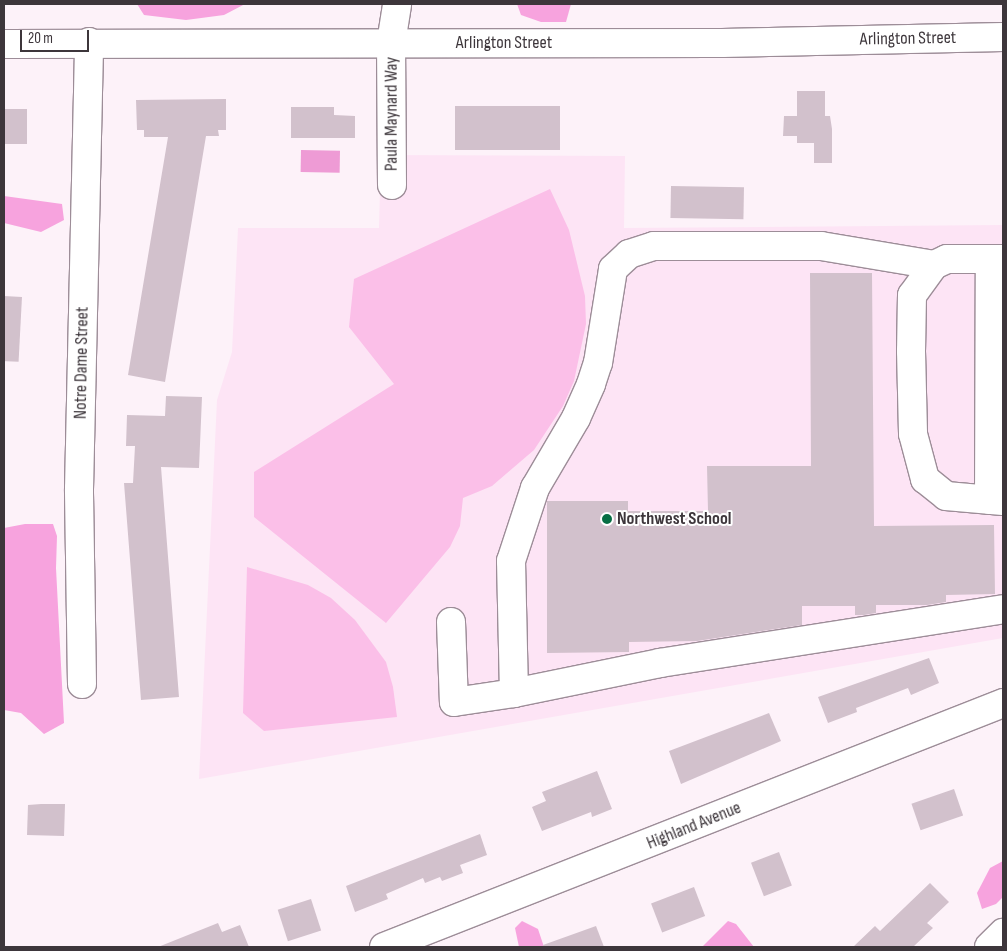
<!DOCTYPE html>
<html>
<head>
<meta charset="utf-8">
<style>
  body { margin:0 }
  #map { position:relative; width:1007px; height:951px; overflow:hidden; background:#fdf2f9; font-family:"Sofia Sans Condensed",sans-serif }
  div>[style] { position:absolute }
  [style*='--x'] { left:calc(var(--x)*1px); top:calc(var(--y)*1px); width:calc(var(--w)*1px); rotate:calc(var(--a)*1deg) }
  .built>* { inset:0; background:#fde4f5 }
  .green>* { inset:0; background:#fbbfe8 }
  .forest>* { inset:0; background:#f7a3de }
  .water>* { inset:0; background:#ee9bd5; transform-origin:0 0 }
  .building>* { inset:0; background:#d2c1cc; transform-origin:0 0 }
  .roads { filter:drop-shadow(1px 0 #9d8d98) drop-shadow(-1px 0 #9d8d98) drop-shadow(0 1px #9d8d98) drop-shadow(0 -1px #9d8d98) }
  .minor>* { height:28px; margin:-14px; padding:0 14px; transform-origin:14px; border-radius:14px; background:#fff }
  .dots>* { width:14px; height:14px; translate:-50% -50%; box-sizing:border-box; border:2px solid #fff; border-radius:50% }
  span { translate:-50% -50%; white-space:nowrap; text-align:center; line-height:1.15; -webkit-text-stroke:4px #fff; paint-order:stroke }
  .street-label { font-size:18px; color:#3d363b }
  .poi-label { font-size:18px; color:#3d363b; font-weight:700 }
  .left { translate:0 -50%; text-align:left }
  .frame { position:absolute; inset:0; border:5px solid #3d363b; pointer-events:none }
  .scale { position:absolute; left:20px; top:30px; width:69px; height:22px; box-sizing:border-box; border:2px solid #3d363b; border-top:0; padding-left:6px; font-size:15px; line-height:18px; white-space:nowrap; color:#3d363b; -webkit-text-stroke:4px #fff; paint-order:stroke }
</style>
</head>
<body>
<div id="map">
  <div class="built">
    <div style="clip-path:polygon(381px 155px,625px 156px,624px 228px,1003px 225px,1003px 638px,199px 779px,217px 400px,232px 352px,238px 228px,379px 228px)"></div>
  </div>
  <div class="green">
    <div style="clip-path:polygon(550px 189px,569px 230px,585px 296px,586px 324px,574px 381px,563px 406px,534px 450px,492px 486px,463px 498px,460px 526px,450px 547px,386px 623px,254px 517px,254px 472px,394px 384px,349px 327px,354px 279px)"></div>
    <div style="clip-path:polygon(247px 567px,308px 585px,331px 598px,355px 620px,386px 662px,393px 687px,397px 717px,264px 731px,243px 713px)"></div>
  </div>
  <div class="forest">
    <div style="clip-path:polygon(137px 4px,245px 4px,224px 15px,186px 20px,144px 15px)"></div>
    <div style="clip-path:polygon(517px 4px,571px 4px,566px 22px,541px 22px,521px 15px)"></div>
    <div style="clip-path:polygon(4px 196px,62px 204px,64px 220px,41px 232px,4px 223px)"></div>
    <div style="clip-path:polygon(25px 524px,53px 524px,57px 536px,56px 568px,64px 723px,44px 734px,21px 713px,4px 710px,4px 528px)"></div>
    <div style="clip-path:polygon(1003px 861px,1003px 897px,996px 904px,982px 909px,977px 893px,990px 868px)"></div>
    <div style="clip-path:polygon(522px 921px,538px 929px,544px 947px,519px 947px,515px 928px)"></div>
    <div style="clip-path:polygon(728px 921px,736px 924px,754px 947px,702px 947px)"></div>
  </div>
  <div class="water">
    <div style="left:301px;top:150px;width:39px;height:22px;rotate:1deg"></div>
  </div>
  <div class="building">
    <div style="clip-path:polygon(797px 91px,825px 91px,825px 116px,830px 116px,832px 129px,832px 163px,814px 163px,814px 143px,797px 143px,797px 136px,783px 136px,784px 116px,797px 116px)"></div>
    <div style="clip-path:polygon(226px 99px,226px 130px,218px 130px,219px 136px,206px 136px,165px 382px,128px 375px,168px 137px,144px 137px,144px 130px,137px 130px,136px 100px)"></div>
    <div style="left:455px;top:106px;width:105px;height:44px"></div>
    <div style="clip-path:polygon(291px 107px,334px 107px,334px 115px,355px 116px,355px 138px,291px 138px)"></div>
    <div style="left:4px;top:109px;width:23px;height:35px"></div>
    <div style="left:671px;top:186px;width:73px;height:32px;rotate:1deg"></div>
    <div style="clip-path:polygon(810px 273px,872px 273px,874px 526px,994px 525px,995px 594px,946px 595px,946px 602px,927px 605px,876px 605px,876px 613px,864px 615px,855px 615px,855px 606px,802px 606px,802px 625px,697px 641px,629px 642px,629px 652px,547px 653px,547px 501px,628px 501px,628px 511px,708px 511px,707px 466px,811px 466px)"></div>
    <div style="left:4px;top:296px;width:18px;height:65px;rotate:3deg"></div>
    <div style="clip-path:polygon(166px 396px,202px 397px,199px 468px,161px 467px,179px 697px,141px 700px,124px 483px,133px 483px,135px 446px,126px 446px,127px 415px,165px 416px)"></div>
    <div style="clip-path:polygon(929px 658px,939px 683px,911px 695px,908px 688px,856px 708px,857px 712px,828px 723px,818px 697px)"></div>
    <div style="clip-path:polygon(769px 713px,781px 741px,681px 784px,669px 751px)"></div>
    <div style="clip-path:polygon(597px 771px,612px 809px,592px 817px,591px 812px,542px 831px,532px 807px,546px 801px,542px 792px)"></div>
    <div style="left:954px;top:789px;width:28px;height:45px;rotate:71deg"></div>
    <div style="clip-path:polygon(41px 804px,65px 804px,64px 836px,27px 835px,28px 805px)"></div>
    <div style="clip-path:polygon(480px 834px,487px 855px,460px 865px,463px 873px,442px 881px,440px 877px,425px 883px,423px 878px,386px 894px,388px 899px,355px 912px,346px 886px)"></div>
    <div style="left:779px;top:852px;width:36px;height:30px;rotate:69deg"></div>
    <div style="clip-path:polygon(930px 883px,949px 902px,927px 923px,933px 928px,913px 947px,853px 947px,875px 926px,880px 931px)"></div>
    <div style="left:694px;top:887px;width:31px;height:46px;rotate:69deg"></div>
    <div style="left:311px;top:899px;width:33px;height:35px;rotate:72deg"></div>
    <div style="clip-path:polygon(218px 923px,222px 932px,240px 925px,249px 947px,158px 947px)"></div>
    <div style="clip-path:polygon(596px 926px,604px 947px,544px 947px,543px 945px)"></div>
  </div>
  <div class="roads">
    <div class="minor">
      <div style="--x:4;--y:44;--w:718;--a:-0.08"></div>
      <div style="--x:722;--y:43;--w:281;--a:-1.2"></div>
      <div style="--x:392;--y:185;--w:142;--a:-90.4"></div>
      <div style="--x:391;--y:43;--w:39;--a:-81"></div>
      <div style="--x:1003;--y:259;--w:56;--a:180"></div>
      <div style="--x:947;--y:259;--w:14;--a:155"></div>
      <div style="--x:934;--y:265;--w:37;--a:126"></div>
      <div style="--x:912;--y:295;--w:56;--a:91"></div>
      <div style="--x:911;--y:351;--w:83;--a:88.6"></div>
      <div style="--x:913;--y:434;--w:47;--a:75.1"></div>
      <div style="--x:925;--y:479;--w:27;--a:39"></div>
      <div style="--x:946;--y:496;--w:57;--a:5"></div>
      <div style="--x:989;--y:500;--w:241;--a:-89.8"></div>
      <div style="--x:451;--y:622;--w:80;--a:87.9"></div>
      <div style="--x:454;--y:702;--w:61;--a:-8.5"></div>
      <div style="--x:514;--y:693;--w:132;--a:-91.3"></div>
      <div style="--x:511;--y:561;--w:77;--a:-71.8"></div>
      <div style="--x:535;--y:488;--w:81;--a:-59.6"></div>
      <div style="--x:576;--y:418;--w:37;--a:-66"></div>
      <div style="--x:591;--y:384;--w:22;--a:-72"></div>
      <div style="--x:598;--y:363;--w:95;--a:-80.9"></div>
      <div style="--x:613;--y:269;--w:22;--a:-43"></div>
      <div style="--x:629;--y:254;--w:26;--a:-18"></div>
      <div style="--x:654;--y:246;--w:167;--a:0"></div>
      <div style="--x:821;--y:246;--w:115;--a:9.5"></div>
      <div style="--x:82;--y:684;--w:195;--a:-90.9"></div>
      <div style="--x:79;--y:489;--w:447;--a:-88.7"></div>
      <div style="--x:514;--y:693;--w:149;--a:-11.6"></div>
      <div style="--x:660;--y:663;--w:347;--a:-8.9"></div>
      <div style="--x:384;--y:947;--w:665;--a:-21.51"></div>
      <div style="--x:989;--y:947;--w:20;--a:-45"></div>
    </div>
  </div>
  <div class="dots">
    <div style="left:607px;top:519px;background:#076e44"></div>
  </div>
  <div class="street-label">
    <span style="left:908px;top:39px;rotate:-1deg">Arlington Street</span>
    <span style="left:504px;top:43px">Arlington Street</span>
    <span style="left:392px;top:114px;rotate:-90deg">Paula Maynard Way</span>
    <span style="left:82px;top:363px;rotate:-89deg">Notre Dame Street</span>
    <span style="left:694px;top:826px;rotate:-22deg">Highland Avenue</span>
  </div>
  <div class="poi-label">
    <span class="left" style="left:617px;top:519px">Northwest School</span>
  </div>
  <div class="frame"></div>
  <div class="scale">20 m</div>
</div>
</body>
</html>
